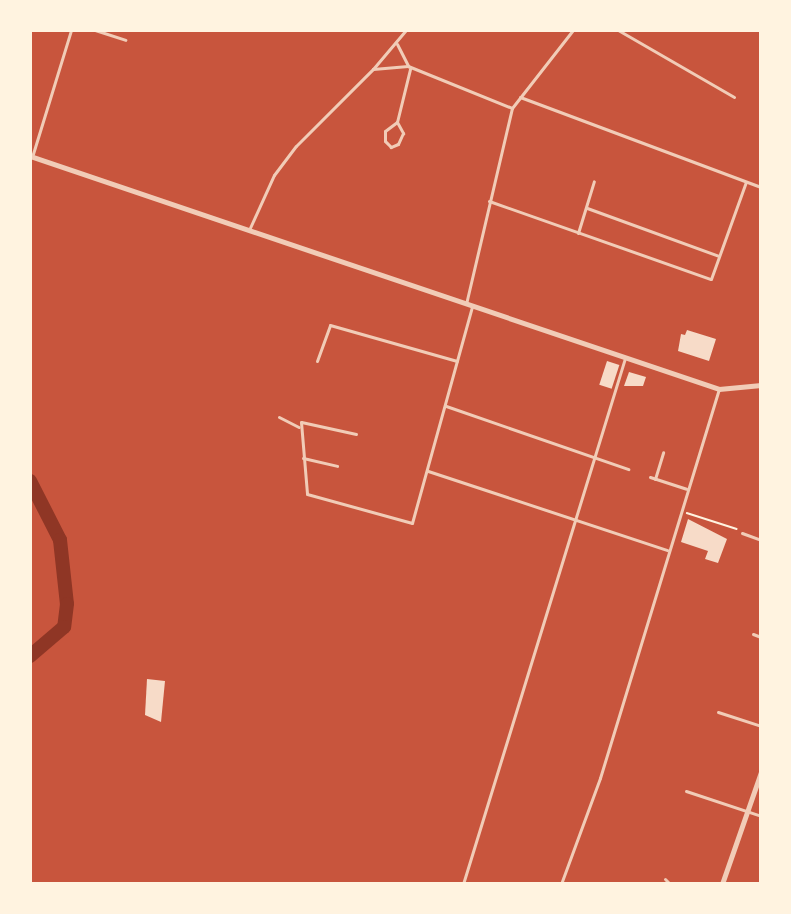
<!DOCTYPE html>
<html>
<head>
<meta charset="utf-8">
<style>
  body { margin:0 }
  #map { position:relative; width:791px; height:914px; overflow:hidden; background:#c8553d; font-family:"IBM Plex Sans",sans-serif }
  div>[style] { position:absolute }
  [style*='--x'] { left:calc(var(--x)*1px); top:calc(var(--y)*1px); width:calc(var(--w)*1px); rotate:calc(var(--a)*1deg) }
  .river>* { height:14px; margin:-7px; padding:0 7px; transform-origin:7px; border-radius:7px; background:#8f3625 }
  .building>* { inset:0; background:#f7dbc8; transform-origin:0 0 }
  .path>* { height:1.5px; margin:-0.75px; padding:0 0.75px; transform-origin:0.75px; border-radius:0.75px; background:#fff3e0 }
  .minor>* { height:3px; margin:-1.5px; padding:0 1.5px; transform-origin:1.5px; border-radius:1.5px; background:#f1ccb7 }
  .tertiary>* { height:4.5px; margin:-2.25px; padding:0 2.25px; transform-origin:2.25px; border-radius:2.25px; background:#f1ccb7 }
  span { translate:-50% -50%; white-space:nowrap; text-align:center; line-height:1.15; -webkit-text-stroke:4.5px #fff3e0; paint-order:stroke }
  .frame { position:absolute; inset:0; border:32px solid #fff3e0; pointer-events:none }
</style>
</head>
<body>
<div id="map">
  <div class="river">
    <div style="--x:30;--y:481;--w:66;--a:63"></div>
    <div style="--x:60;--y:540;--w:64;--a:83.8"></div>
    <div style="--x:67;--y:604;--w:23;--a:97"></div>
    <div style="--x:64;--y:627;--w:45;--a:139.5"></div>
  </div>
  <div class="building">
    <div style="clip-path:polygon(687px 330px,716px 339px,709px 361px,678px 351px,681px 334px,685px 335px)"></div>
    <div style="left:607px;top:361px;width:13px;height:25px;rotate:18deg"></div>
    <div style="clip-path:polygon(629px 372px,646px 377px,643px 386px,624px 386px)"></div>
    <div style="clip-path:polygon(688px 519px,727px 539px,718px 563px,705px 559px,708px 551px,681px 542px)"></div>
    <div style="clip-path:polygon(147px 679px,165px 681px,161px 722px,145px 715px)"></div>
  </div>
  <div class="path">
    <div style="--x:687;--y:513;--w:52;--a:17.7"></div>
  </div>
  <div class="minor">
    <div style="--x:95;--y:30;--w:32;--a:18"></div>
    <div style="--x:618;--y:30;--w:134;--a:30"></div>
    <div style="--x:397;--y:44;--w:25;--a:63"></div>
    <div style="--x:373;--y:69;--w:35;--a:-5"></div>
    <div style="--x:408;--y:66;--w:112;--a:22"></div>
    <div style="--x:520;--y:97;--w:257;--a:20.5"></div>
    <div style="--x:397;--y:122;--w:13;--a:61"></div>
    <div style="--x:403;--y:133;--w:12;--a:114"></div>
    <div style="--x:398;--y:144;--w:8;--a:157"></div>
    <div style="--x:391;--y:147;--w:8;--a:-135"></div>
    <div style="--x:385;--y:141;--w:10;--a:-90"></div>
    <div style="--x:385;--y:131;--w:15;--a:-37"></div>
    <div style="--x:397;--y:122;--w:55;--a:-76.2"></div>
    <div style="--x:32;--y:157;--w:133;--a:-72.9"></div>
    <div style="--x:489;--y:201;--w:235;--a:19.4"></div>
    <div style="--x:711;--y:279;--w:103;--a:-70.2"></div>
    <div style="--x:587;--y:208;--w:140;--a:20"></div>
    <div style="--x:249;--y:230;--w:60;--a:-65.6"></div>
    <div style="--x:274;--y:175;--w:36;--a:-53"></div>
    <div style="--x:296;--y:146;--w:109;--a:-45"></div>
    <div style="--x:373;--y:69;--w:51;--a:-49.8"></div>
    <div style="--x:578;--y:233;--w:54;--a:-72.9"></div>
    <div style="--x:466;--y:304;--w:201;--a:-76.8"></div>
    <div style="--x:512;--y:108;--w:99;--a:-52"></div>
    <div style="--x:317;--y:361;--w:38;--a:-70"></div>
    <div style="--x:330;--y:325;--w:132;--a:15.8"></div>
    <div style="--x:446;--y:406;--w:193;--a:19.1"></div>
    <div style="--x:279;--y:417;--w:22;--a:27"></div>
    <div style="--x:356;--y:434;--w:56;--a:-167.7"></div>
    <div style="--x:301;--y:422;--w:72;--a:85.2"></div>
    <div style="--x:307;--y:494;--w:109;--a:15.4"></div>
    <div style="--x:412;--y:523;--w:225;--a:-74.5"></div>
    <div style="--x:303;--y:458;--w:35;--a:13"></div>
    <div style="--x:428;--y:471;--w:252;--a:18.3"></div>
    <div style="--x:650;--y:477;--w:38;--a:18"></div>
    <div style="--x:655;--y:479;--w:28;--a:-73"></div>
    <div style="--x:742;--y:533;--w:20;--a:20"></div>
    <div style="--x:753;--y:634;--w:9;--a:21"></div>
    <div style="--x:718;--y:712;--w:45;--a:18"></div>
    <div style="--x:686;--y:791;--w:79;--a:18.4"></div>
    <div style="--x:665;--y:879;--w:7;--a:45"></div>
    <div style="--x:463;--y:884;--w:550;--a:-72.88"></div>
    <div style="--x:561;--y:884;--w:113;--a:-69.8"></div>
    <div style="--x:600;--y:778;--w:407;--a:-73"></div>
  </div>
  <div class="tertiary">
    <div style="--x:30;--y:156;--w:727;--a:18.68"></div>
    <div style="--x:719;--y:389;--w:42;--a:-5.4"></div>
    <div style="--x:722;--y:884;--w:119;--a:-70.8"></div>
  </div>
  <div class="frame"></div>
</div>
</body>
</html>
